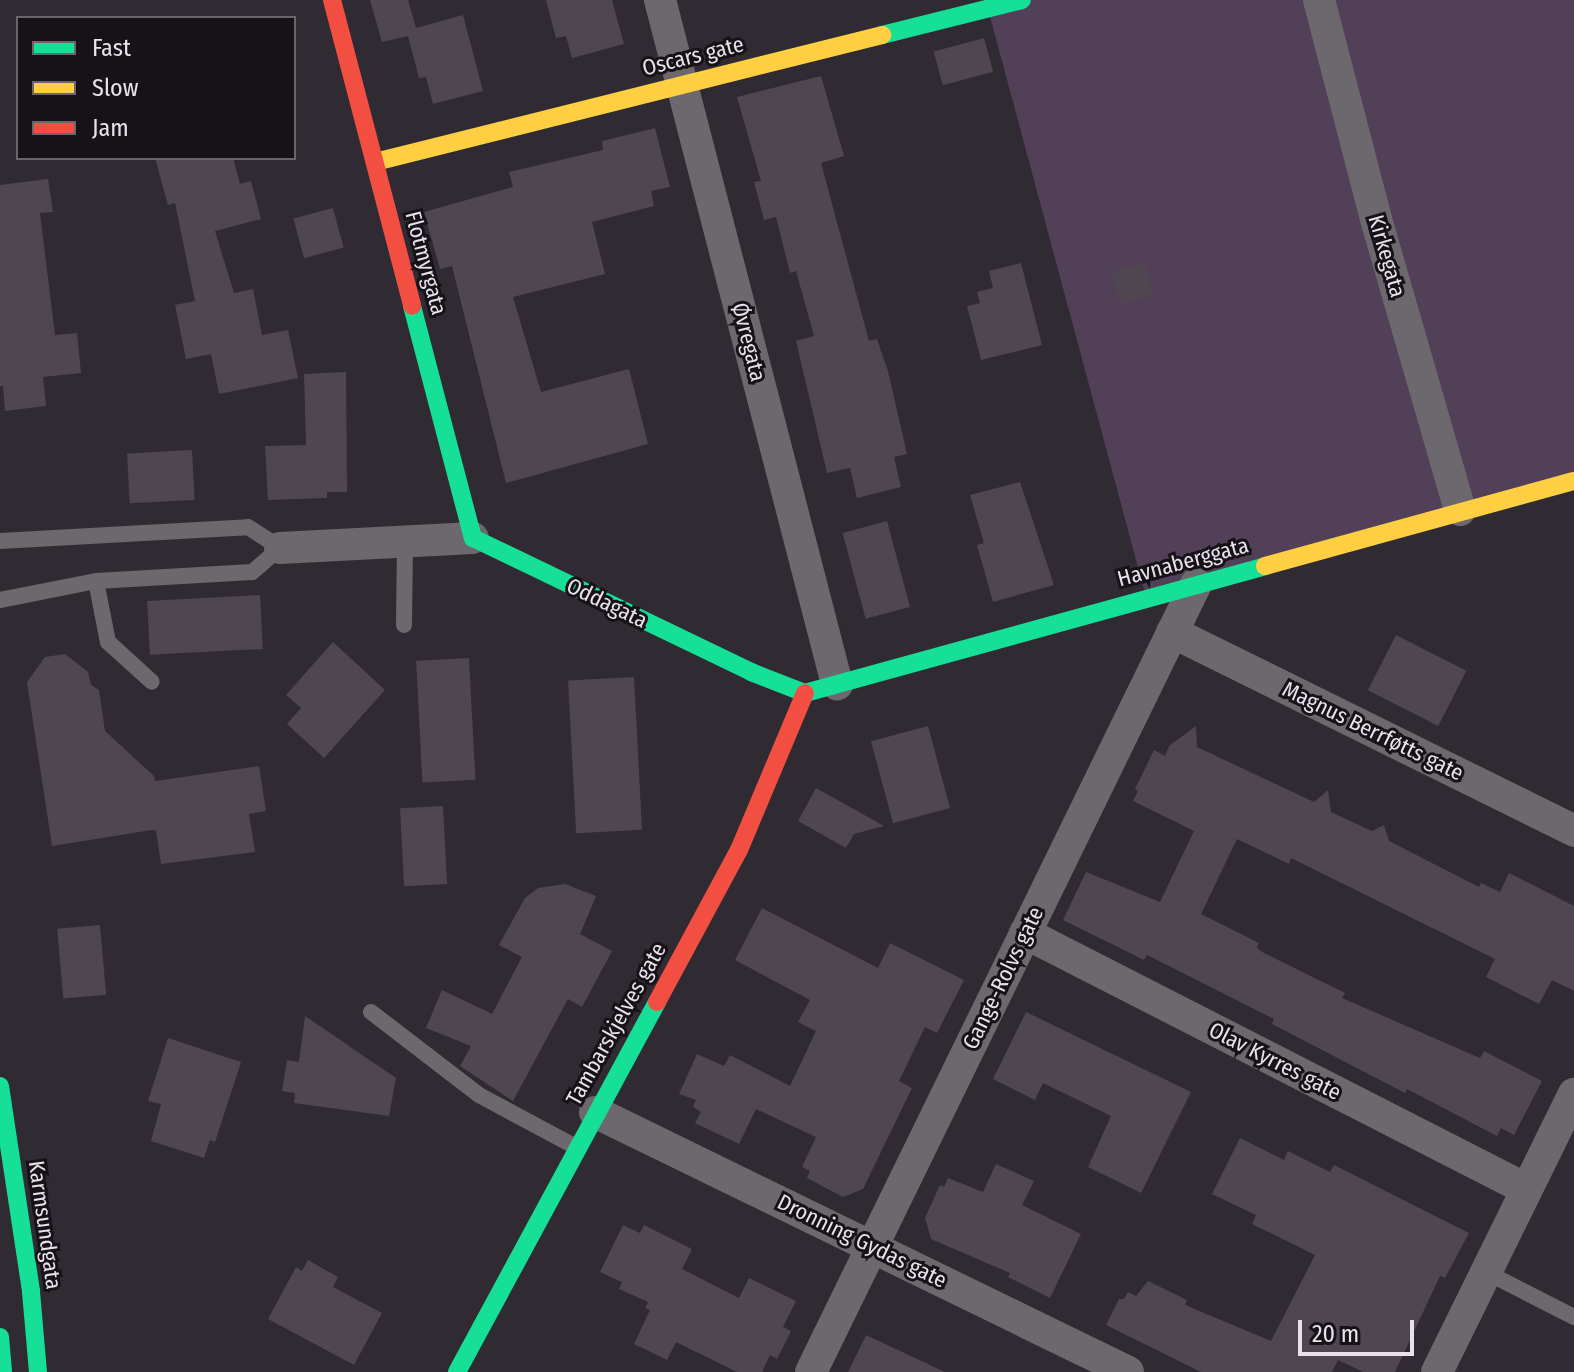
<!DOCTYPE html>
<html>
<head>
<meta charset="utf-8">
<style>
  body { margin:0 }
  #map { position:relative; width:1574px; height:1372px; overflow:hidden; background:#302a32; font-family:"Fira Sans Condensed",sans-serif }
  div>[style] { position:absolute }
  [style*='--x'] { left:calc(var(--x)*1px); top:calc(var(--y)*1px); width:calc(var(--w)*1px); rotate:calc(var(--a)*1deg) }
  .green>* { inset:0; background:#514057 }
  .building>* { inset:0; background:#4f4652; transform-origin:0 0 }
  .lane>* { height:16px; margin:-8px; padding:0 8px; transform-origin:8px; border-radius:8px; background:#6c686e }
  .street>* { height:32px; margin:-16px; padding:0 16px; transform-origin:16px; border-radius:16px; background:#6c686e }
  .fast>* { height:18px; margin:-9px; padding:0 9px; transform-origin:9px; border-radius:9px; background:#16e098 }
  .slow>* { height:18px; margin:-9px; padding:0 9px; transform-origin:9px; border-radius:9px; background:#ffcf43 }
  .jam>* { height:18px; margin:-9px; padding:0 9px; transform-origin:9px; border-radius:9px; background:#f24e42 }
  span { translate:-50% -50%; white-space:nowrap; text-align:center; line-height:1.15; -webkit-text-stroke:6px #161218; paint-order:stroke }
  .street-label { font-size:22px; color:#e9e2ec }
  .legend { position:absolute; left:16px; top:16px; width:280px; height:144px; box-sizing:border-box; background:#161218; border:2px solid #6a656d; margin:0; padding:10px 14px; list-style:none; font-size:24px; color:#e9e2ec }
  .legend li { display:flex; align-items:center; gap:16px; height:40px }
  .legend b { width:40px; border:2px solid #6a656d }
  .scale { position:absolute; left:1298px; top:1320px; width:116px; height:36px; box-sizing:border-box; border:4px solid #e9e2ec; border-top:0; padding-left:10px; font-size:24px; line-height:28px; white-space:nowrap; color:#e9e2ec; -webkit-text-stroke:6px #161218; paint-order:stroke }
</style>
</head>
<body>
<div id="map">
  <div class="green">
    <div style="clip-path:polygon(1023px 0,1574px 0,1574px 481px,1146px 597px,988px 9px)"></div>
  </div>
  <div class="building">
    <div style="clip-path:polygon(370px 0,408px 0,416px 28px,463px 15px,483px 91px,433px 104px,426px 77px,419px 78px,408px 36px,382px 42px)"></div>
    <div style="clip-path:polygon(546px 0,612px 0,624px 44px,572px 58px,566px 36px,556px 38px)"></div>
    <div style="left:984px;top:38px;width:35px;height:52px;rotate:75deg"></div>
    <div style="clip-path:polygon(821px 76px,844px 156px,821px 163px,869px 341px,877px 339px,888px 371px,907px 454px,894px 457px,901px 487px,857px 498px,850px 468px,827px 473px,796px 341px,814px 336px,796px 271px,790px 273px,776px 217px,764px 220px,754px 182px,761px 181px,737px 97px)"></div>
    <div style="clip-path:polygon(655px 128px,670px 187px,651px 191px,654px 206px,592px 222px,605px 274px,513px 297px,541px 392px,629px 369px,648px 444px,506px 483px,452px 266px,440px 269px,424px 212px,513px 187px,509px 172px,603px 150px,602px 141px)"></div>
    <div style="clip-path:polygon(155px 158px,233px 158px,240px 184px,251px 181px,261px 219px,215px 231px,234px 293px,253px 289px,262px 335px,288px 330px,298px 378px,219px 394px,211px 354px,186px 359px,175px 305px,195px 301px,175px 203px,168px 205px)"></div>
    <div style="clip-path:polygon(48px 179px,53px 212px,40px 213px,55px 335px,77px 333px,81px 373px,43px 377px,46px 406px,5px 411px,3px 386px,0 386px,0 185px)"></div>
    <div style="left:333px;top:208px;width:41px;height:41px;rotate:75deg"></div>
    <div style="clip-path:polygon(1021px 263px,1042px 345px,981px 360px,967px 306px,980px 303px,977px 292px,993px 288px,989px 271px)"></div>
    <div style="left:1146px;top:263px;width:34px;height:35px;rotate:78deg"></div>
    <div style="clip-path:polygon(346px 372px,347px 492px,327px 492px,327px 498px,268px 500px,265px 446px,306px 445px,304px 374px)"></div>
    <div style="left:192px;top:450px;width:50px;height:65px;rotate:87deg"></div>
    <div style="clip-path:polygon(1020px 482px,1054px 585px,993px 602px,977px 545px,984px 543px,970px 495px)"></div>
    <div style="left:887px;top:521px;width:89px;height:46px;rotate:75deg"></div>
    <div style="left:260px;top:595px;width:54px;height:113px;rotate:87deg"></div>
    <div style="left:1396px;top:635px;width:79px;height:62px;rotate:27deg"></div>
    <div style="clip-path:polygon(333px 642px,385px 690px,324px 758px,287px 724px,301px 708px,286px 695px)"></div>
    <div style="clip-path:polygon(65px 654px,88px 672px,91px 685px,99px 690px,105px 731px,154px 776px,155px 781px,259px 766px,266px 811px,249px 814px,255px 852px,161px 864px,156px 831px,152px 830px,52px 846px,27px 682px,45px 657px)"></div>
    <div style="left:469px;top:658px;width:122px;height:53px;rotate:87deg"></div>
    <div style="left:634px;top:677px;width:153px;height:66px;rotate:87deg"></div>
    <div style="left:928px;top:726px;width:85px;height:59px;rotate:75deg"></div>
    <div style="clip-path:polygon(1196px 726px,1197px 747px,1314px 802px,1328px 790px,1331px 812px,1372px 831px,1384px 825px,1389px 841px,1479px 887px,1481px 883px,1500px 892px,1509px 873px,1574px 906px,1574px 991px,1552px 980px,1539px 1004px,1486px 977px,1495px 959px,1291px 858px,1289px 864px,1237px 839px,1201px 914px,1259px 943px,1257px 948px,1264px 953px,1345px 993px,1342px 998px,1480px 1058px,1484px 1051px,1542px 1081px,1514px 1135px,1501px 1128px,1497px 1136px,1407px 1089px,1405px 1093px,1272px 1024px,1274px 1019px,1147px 955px,1144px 960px,1063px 920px,1086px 872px,1160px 902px,1194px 831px,1133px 801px,1138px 791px,1135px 789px,1154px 750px,1165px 756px,1169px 746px)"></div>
    <div style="clip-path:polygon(816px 788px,884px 826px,854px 834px,846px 848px,798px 821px)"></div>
    <div style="left:443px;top:806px;width:78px;height:43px;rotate:87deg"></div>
    <div style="clip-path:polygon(565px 884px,596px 896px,580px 934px,612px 951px,582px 1007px,568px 999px,513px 1101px,460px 1066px,471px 1046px,426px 1028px,442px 990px,492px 1014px,522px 957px,499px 945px,525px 898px,538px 888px)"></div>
    <div style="clip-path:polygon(762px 908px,878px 968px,890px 943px,964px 980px,937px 1033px,925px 1027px,899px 1081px,912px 1088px,863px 1189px,843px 1197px,807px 1178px,810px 1171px,802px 1167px,816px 1137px,756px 1109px,739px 1144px,695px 1123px,701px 1112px,693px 1107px,696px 1100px,679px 1094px,697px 1054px,724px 1066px,730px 1055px,790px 1086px,816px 1031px,798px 1022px,810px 1000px,735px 960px)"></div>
    <div style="left:100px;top:925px;width:70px;height:43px;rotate:85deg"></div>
    <div style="clip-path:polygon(1026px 1012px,1191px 1092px,1141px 1193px,1088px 1167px,1111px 1116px,1043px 1083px,1035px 1100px,993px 1079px)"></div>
    <div style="clip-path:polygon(305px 1016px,396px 1078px,389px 1116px,294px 1103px,295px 1093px,282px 1091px,287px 1060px,299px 1062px)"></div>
    <div style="clip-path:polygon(168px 1038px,241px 1062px,215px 1142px,210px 1140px,204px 1158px,151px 1141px,161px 1104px,148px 1101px)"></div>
    <div style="clip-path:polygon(1240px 1138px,1284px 1160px,1288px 1151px,1330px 1172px,1334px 1165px,1469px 1233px,1445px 1278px,1440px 1276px,1395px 1372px,1363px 1372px,1338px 1360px,1332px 1372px,1201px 1372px,1106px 1325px,1119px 1299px,1124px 1299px,1128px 1292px,1136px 1296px,1148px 1281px,1187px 1300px,1185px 1305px,1271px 1341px,1315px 1255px,1252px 1224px,1256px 1215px,1212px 1194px)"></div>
    <div style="clip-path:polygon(996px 1164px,1034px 1181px,1022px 1205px,1081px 1234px,1050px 1298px,1008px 1277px,1010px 1273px,931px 1239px,925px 1218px,940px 1185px,944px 1187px,948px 1178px,983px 1192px)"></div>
    <div style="clip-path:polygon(623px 1225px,640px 1233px,644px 1225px,692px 1249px,682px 1269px,739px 1298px,749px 1278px,796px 1301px,783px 1327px,791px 1331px,777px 1359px,770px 1355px,762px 1372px,737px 1372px,676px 1342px,667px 1360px,634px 1344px,650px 1310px,645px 1308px,648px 1302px,619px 1289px,622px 1282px,600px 1272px)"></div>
    <div style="clip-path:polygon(308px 1260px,338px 1277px,333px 1287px,382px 1313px,354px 1365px,268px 1319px,296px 1267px,302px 1271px)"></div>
    <div style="clip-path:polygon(866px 1335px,945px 1372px,848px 1372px)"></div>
  </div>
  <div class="lane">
    <div style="--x:0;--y:541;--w:248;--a:-3.2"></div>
    <div style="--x:248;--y:527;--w:38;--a:33"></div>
    <div style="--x:280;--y:548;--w:37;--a:139"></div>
    <div style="--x:252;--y:572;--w:156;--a:176.7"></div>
    <div style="--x:96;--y:581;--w:98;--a:168.8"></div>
    <div style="--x:96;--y:581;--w:62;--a:78.9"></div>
    <div style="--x:108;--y:642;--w:59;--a:42.3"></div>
    <div style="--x:404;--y:625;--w:84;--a:-89.3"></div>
    <div style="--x:371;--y:1012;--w:136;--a:37.5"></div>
    <div style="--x:479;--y:1095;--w:110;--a:28.2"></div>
    <div style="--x:1486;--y:1272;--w:99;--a:27.1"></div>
  </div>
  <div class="street">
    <div style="--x:660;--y:0;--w:707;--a:75.49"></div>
    <div style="--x:1319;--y:0;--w:226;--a:75.4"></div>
    <div style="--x:1376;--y:219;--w:303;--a:73.9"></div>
    <div style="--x:280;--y:548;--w:193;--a:-3"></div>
    <div style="--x:1172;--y:632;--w:449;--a:26.3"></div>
    <div style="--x:1025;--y:933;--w:563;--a:27.07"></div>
    <div style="--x:595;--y:1112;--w:593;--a:26"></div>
    <div style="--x:811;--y:1372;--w:877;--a:-63.96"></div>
    <div style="--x:1437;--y:1372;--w:310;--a:-63.8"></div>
  </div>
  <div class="fast">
    <div style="--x:882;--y:35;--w:144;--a:-14"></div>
    <div style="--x:412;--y:306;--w:240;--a:75.3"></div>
    <div style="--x:473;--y:538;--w:309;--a:25.7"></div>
    <div style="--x:751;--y:672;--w:58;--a:21.3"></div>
    <div style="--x:805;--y:693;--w:477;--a:-15.4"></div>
    <div style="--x:0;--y:1086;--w:208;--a:81.4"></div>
    <div style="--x:31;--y:1292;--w:80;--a:85"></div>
    <div style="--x:0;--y:1337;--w:35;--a:85"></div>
    <div style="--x:457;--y:1372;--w:421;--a:-61.6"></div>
  </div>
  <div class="slow">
    <div style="--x:375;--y:162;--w:523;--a:-14.06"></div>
    <div style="--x:1265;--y:566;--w:320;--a:-15.4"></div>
  </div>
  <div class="jam">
    <div style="--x:332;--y:0;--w:316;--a:75.3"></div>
    <div style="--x:657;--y:1002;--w:173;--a:-61.7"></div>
    <div style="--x:739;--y:850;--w:170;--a:-67.2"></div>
  </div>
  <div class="street-label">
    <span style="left:693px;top:56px;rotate:-14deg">Oscars gate</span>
    <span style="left:1387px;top:256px;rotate:74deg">Kirkegata</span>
    <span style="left:426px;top:263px;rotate:75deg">Flotmyrgata</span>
    <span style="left:749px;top:342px;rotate:76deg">Øvregata</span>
    <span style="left:1183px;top:562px;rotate:-15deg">Havnaberggata</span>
    <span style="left:607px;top:603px;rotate:26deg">Oddagata</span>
    <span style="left:1373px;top:731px;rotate:26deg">Magnus Berrføtts gate</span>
    <span style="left:1003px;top:978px;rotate:-64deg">Gange-Rolvs gate</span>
    <span style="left:616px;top:1024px;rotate:-61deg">Tambarskjelves gate</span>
    <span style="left:1275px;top:1061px;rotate:27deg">Olav Kyrres gate</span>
    <span style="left:45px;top:1225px;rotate:82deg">Karmsundgata</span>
    <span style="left:862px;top:1241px;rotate:26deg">Dronning Gydas gate</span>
  </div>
  <ul class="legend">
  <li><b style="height:10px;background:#16e098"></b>Fast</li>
  <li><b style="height:10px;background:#ffcf43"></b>Slow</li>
  <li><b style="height:10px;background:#f24e42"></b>Jam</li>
  </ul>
  <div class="scale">20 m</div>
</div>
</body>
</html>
